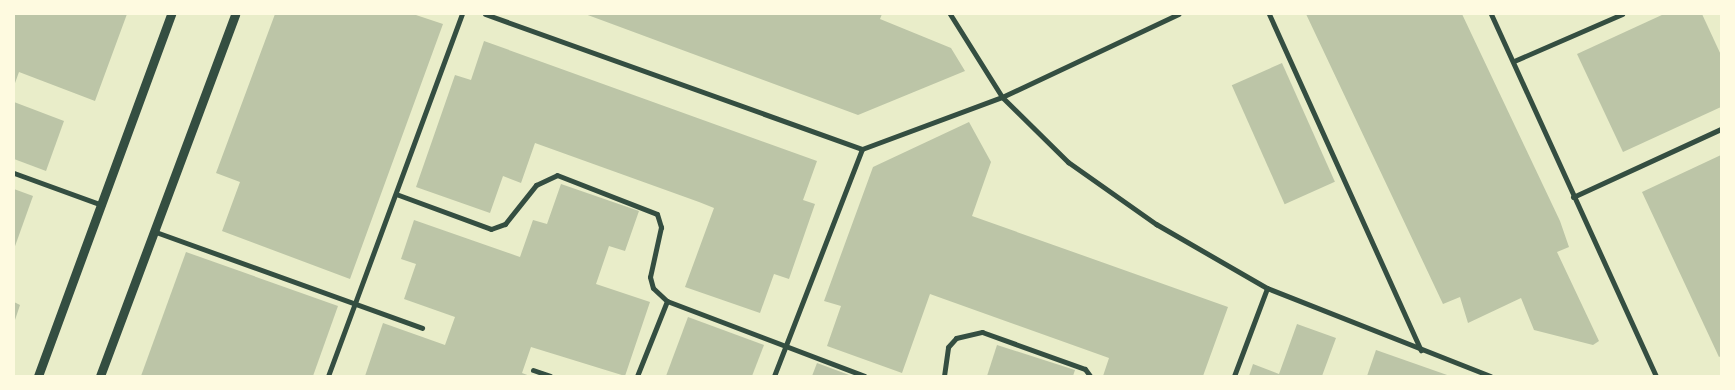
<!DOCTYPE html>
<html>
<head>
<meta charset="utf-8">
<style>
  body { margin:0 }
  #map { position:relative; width:1735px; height:390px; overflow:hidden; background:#e9edc9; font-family:"IBM Plex Sans",sans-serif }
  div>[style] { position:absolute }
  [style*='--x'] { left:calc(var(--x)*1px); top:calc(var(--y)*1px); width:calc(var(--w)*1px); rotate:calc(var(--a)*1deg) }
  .building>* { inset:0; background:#bcc5a7; transform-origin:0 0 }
  .minor>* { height:5px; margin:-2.5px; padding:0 2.5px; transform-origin:2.5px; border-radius:2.5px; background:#344e41 }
  .tertiary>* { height:9px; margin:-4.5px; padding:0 4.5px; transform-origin:4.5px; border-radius:4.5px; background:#344e41 }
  span { translate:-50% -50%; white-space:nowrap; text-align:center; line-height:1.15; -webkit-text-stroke:4.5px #fefae0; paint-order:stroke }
  .frame { position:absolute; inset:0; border:15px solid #fefae0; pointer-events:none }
</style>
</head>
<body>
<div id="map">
  <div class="building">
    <div style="clip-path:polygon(14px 14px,127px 14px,95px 101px,19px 72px,14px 86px)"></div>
    <div style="clip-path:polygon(275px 14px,413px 14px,443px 24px,350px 279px,222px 231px,240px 182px,216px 173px)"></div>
    <div style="clip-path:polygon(585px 14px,882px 14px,880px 19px,951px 48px,965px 71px,858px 115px)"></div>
    <div style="clip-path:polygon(1306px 14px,1462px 14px,1560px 221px,1569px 247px,1557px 252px,1599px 341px,1593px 345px,1534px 330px,1521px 298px,1468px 323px,1460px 297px,1443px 304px)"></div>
    <div style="clip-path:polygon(1664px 14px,1702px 14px,1721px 55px,1721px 107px,1623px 152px,1577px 54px)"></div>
    <div style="clip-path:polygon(484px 41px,817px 161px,803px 200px,815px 204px,789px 279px,774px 274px,760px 313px,685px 287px,714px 208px,699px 202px,535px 143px,521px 183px,503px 176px,490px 213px,416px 187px,455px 75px,471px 80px)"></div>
    <div style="left:1282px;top:63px;width:130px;height:55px;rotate:66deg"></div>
    <div style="clip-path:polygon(14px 102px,64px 121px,46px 171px,14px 159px)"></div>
    <div style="clip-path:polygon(969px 122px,991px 162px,972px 216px,1228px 307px,1203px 376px,1103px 376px,1109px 358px,930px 294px,902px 373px,827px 346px,841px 306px,824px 301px,873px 167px)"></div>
    <div style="clip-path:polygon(1721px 155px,1721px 356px,1719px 357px,1642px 192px)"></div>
    <div style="clip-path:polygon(561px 184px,639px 211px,625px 251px,609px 246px,596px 284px,650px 302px,625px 376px,531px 347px,522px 373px,530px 376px,365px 376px,383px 323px,445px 345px,455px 317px,404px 299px,416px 264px,401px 259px,414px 220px,520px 257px,533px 220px,547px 224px)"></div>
    <div style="clip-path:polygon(14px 189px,33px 196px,14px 249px)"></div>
    <div style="clip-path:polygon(186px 252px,338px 306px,313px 376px,141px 376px)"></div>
    <div style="clip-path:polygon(14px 302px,20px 305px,14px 323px)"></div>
    <div style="clip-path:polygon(688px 317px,764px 345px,752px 376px,666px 376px)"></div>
    <div style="clip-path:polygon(1297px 324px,1336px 338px,1322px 376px,1249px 376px,1253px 364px,1279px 374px)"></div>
    <div style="clip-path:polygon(997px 345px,1075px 370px,1073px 376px,987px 376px)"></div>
    <div style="clip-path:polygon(1376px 350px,1450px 376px,1367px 376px)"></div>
    <div style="clip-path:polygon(817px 363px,852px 376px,812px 376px)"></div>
  </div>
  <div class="minor">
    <div style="--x:485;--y:14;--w:400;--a:19.7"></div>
    <div style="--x:862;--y:149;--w:149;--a:-20.4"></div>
    <div style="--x:1002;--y:97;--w:195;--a:-25.2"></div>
    <div style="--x:950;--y:14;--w:98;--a:57.9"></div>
    <div style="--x:1002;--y:97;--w:93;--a:44.6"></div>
    <div style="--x:1068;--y:162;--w:108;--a:35.2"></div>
    <div style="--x:1156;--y:224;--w:128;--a:30"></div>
    <div style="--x:1267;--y:288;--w:240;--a:21.5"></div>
    <div style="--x:1269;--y:14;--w:369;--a:65.7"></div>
    <div style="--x:1491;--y:14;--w:398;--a:65.5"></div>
    <div style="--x:1514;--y:61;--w:118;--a:-23.5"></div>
    <div style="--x:14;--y:173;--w:94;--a:20"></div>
    <div style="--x:396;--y:194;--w:101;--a:20.2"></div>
    <div style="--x:491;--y:229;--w:15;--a:-20"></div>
    <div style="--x:505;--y:224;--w:50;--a:-51.5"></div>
    <div style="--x:536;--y:185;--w:23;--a:-25"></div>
    <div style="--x:557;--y:175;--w:107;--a:21.3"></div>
    <div style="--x:657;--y:214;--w:14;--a:73"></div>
    <div style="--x:661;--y:227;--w:51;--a:102.4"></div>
    <div style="--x:650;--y:277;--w:11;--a:75"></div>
    <div style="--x:653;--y:288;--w:19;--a:43"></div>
    <div style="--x:667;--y:301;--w:81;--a:111.8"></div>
    <div style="--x:1573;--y:197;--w:163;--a:-24.7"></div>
    <div style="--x:153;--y:231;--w:286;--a:19.8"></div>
    <div style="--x:667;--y:301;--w:211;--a:20.8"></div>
    <div style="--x:533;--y:370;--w:18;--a:19"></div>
    <div style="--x:328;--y:376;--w:386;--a:-69.7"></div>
    <div style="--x:774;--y:376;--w:243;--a:-68.8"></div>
    <div style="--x:944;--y:376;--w:29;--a:-82"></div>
    <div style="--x:948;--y:347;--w:12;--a:-48"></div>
    <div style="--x:956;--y:338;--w:27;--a:-13"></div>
    <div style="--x:982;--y:332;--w:109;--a:19.8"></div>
    <div style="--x:1085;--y:369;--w:9;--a:54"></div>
    <div style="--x:1234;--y:376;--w:94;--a:-69.4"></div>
  </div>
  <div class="tertiary">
    <div style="--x:38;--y:376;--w:386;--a:-69.8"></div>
    <div style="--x:100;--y:376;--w:386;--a:-69.5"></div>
  </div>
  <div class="frame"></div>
</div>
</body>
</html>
